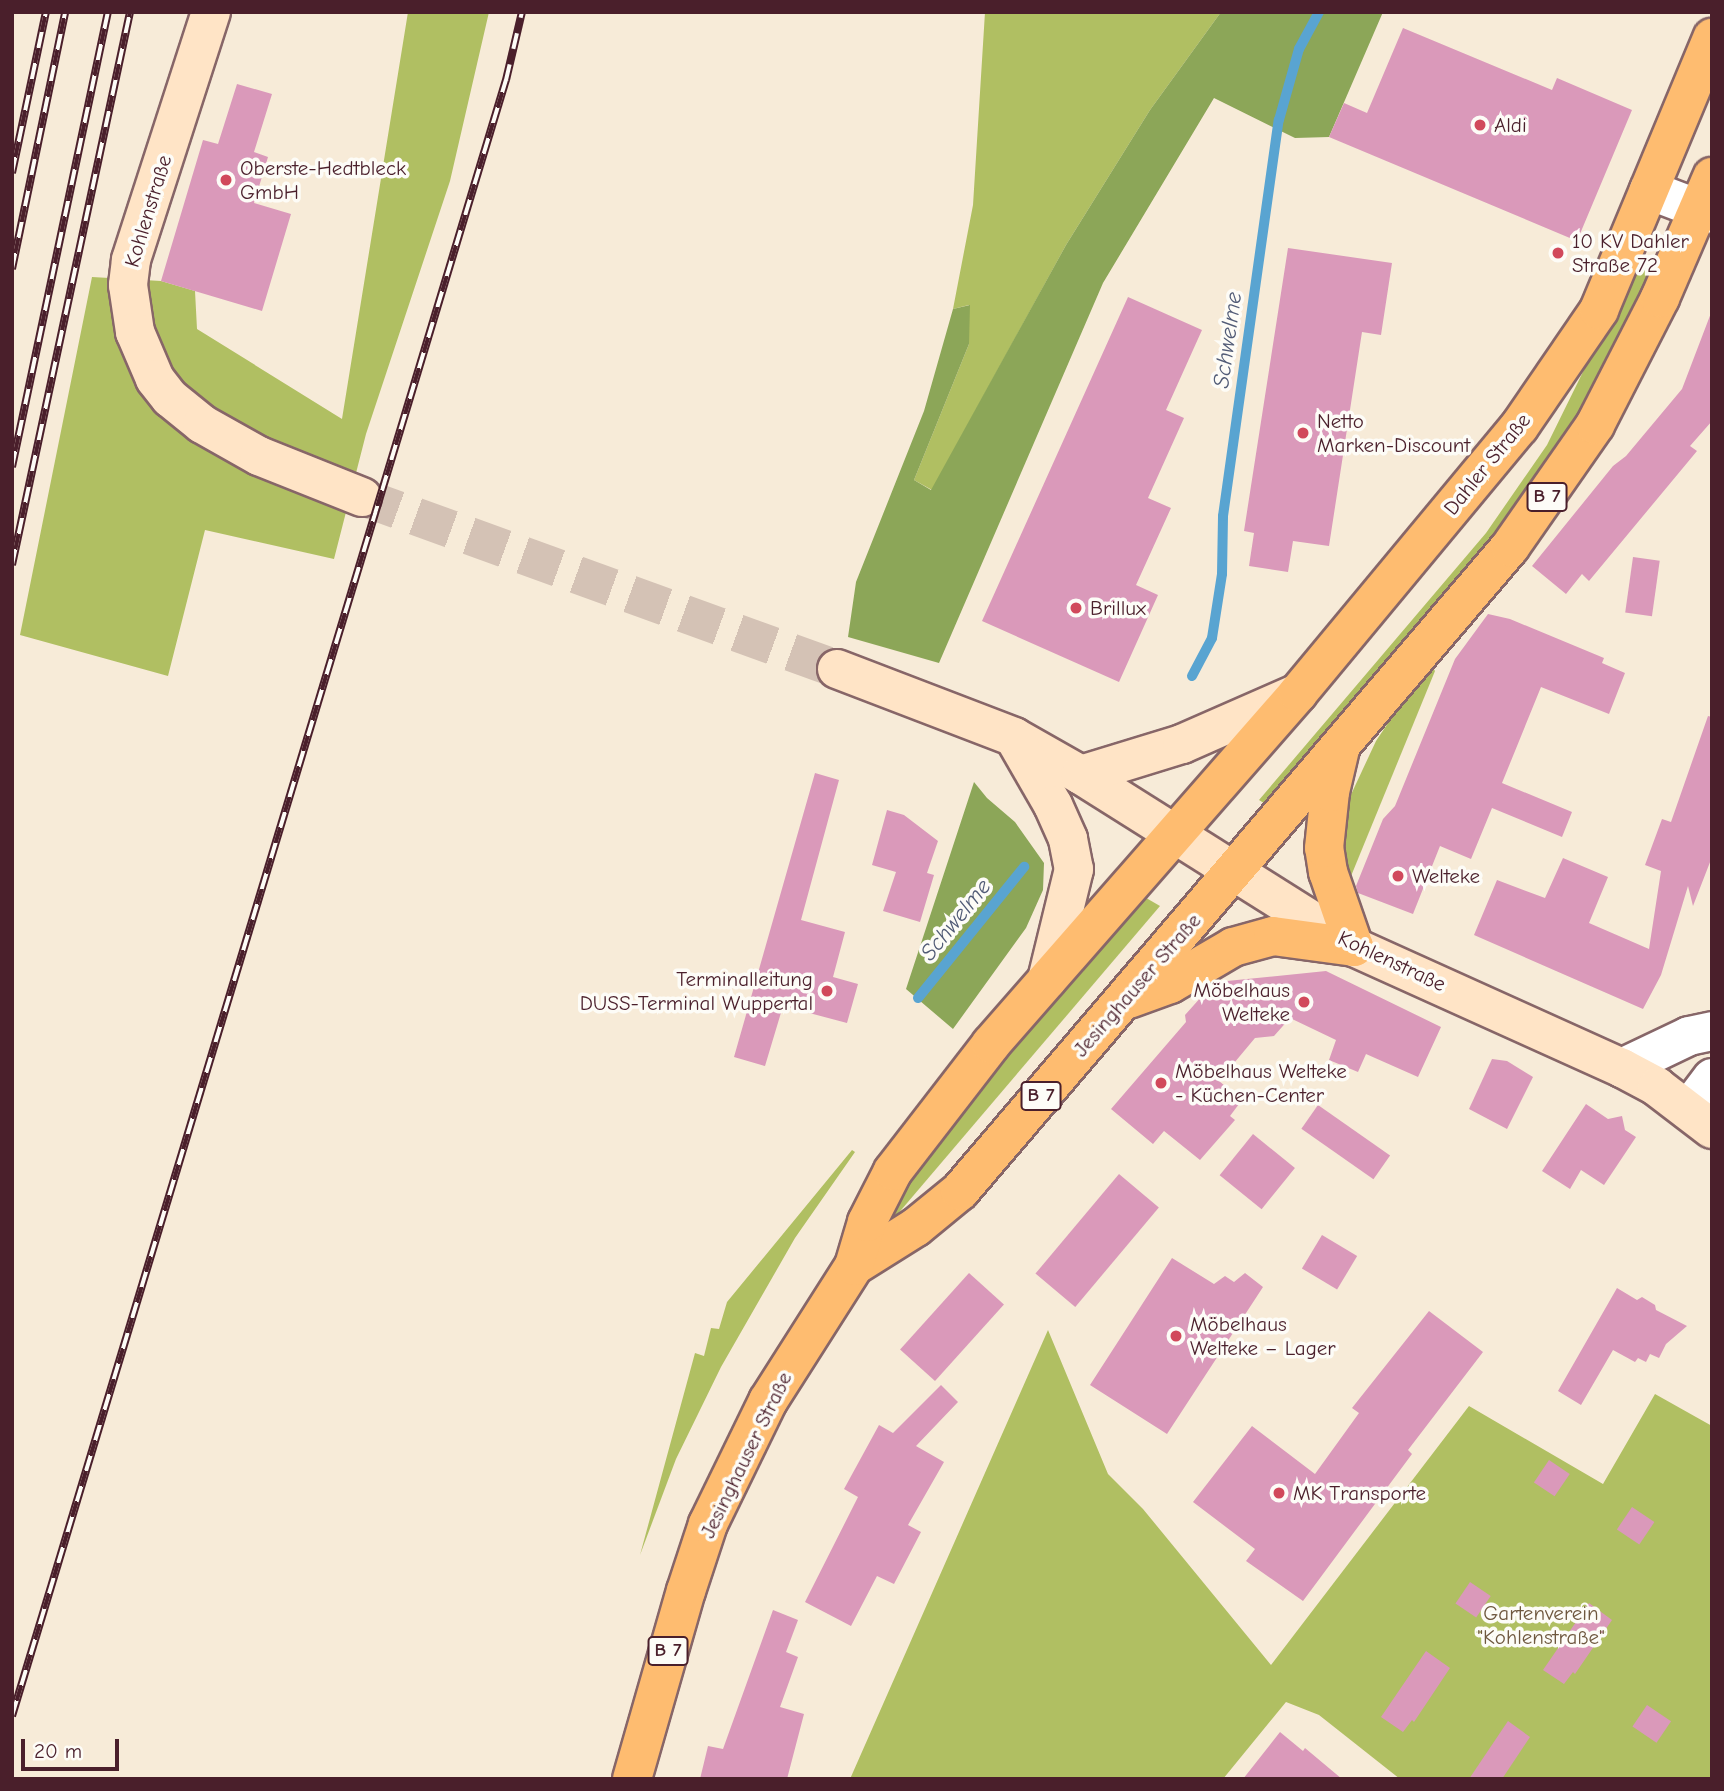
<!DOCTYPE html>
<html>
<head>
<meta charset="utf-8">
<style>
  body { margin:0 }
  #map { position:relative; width:1724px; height:1791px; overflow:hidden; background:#f7ebd8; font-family:"Comic Neue",sans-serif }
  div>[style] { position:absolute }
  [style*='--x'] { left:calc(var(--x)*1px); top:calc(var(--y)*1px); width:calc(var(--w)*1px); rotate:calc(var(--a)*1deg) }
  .green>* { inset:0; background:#b0bf62 }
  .forest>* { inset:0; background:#8ca658 }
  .stream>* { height:10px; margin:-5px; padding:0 5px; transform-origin:5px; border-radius:5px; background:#59a4d1 }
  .building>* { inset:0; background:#da99ba; transform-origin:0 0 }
  .secondary-tunnel>* { height:38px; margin-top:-19px; transform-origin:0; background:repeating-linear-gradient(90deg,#d4c2b5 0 38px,transparent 0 57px) }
  .roads { filter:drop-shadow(2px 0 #876668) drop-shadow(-2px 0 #876668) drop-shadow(0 2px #876668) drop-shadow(0 -2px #876668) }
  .street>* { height:38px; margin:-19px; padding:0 19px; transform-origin:19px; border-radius:19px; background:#fff }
  .secondary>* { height:38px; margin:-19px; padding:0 19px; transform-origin:19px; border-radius:19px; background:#ffe4c6 }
  .primary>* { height:38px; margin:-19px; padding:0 19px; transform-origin:19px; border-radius:19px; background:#febc70 }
  .rail>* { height:8px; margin-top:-4px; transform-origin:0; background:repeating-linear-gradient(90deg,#fdfcf7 0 16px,#4a1f2b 0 32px); box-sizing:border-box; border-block:2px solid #4a1f2b }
  .dots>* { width:19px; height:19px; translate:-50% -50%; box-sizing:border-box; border:4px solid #fdfcf7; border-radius:50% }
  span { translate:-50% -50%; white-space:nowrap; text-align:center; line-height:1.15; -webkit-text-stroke:7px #fdfcf7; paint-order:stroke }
  .shield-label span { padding:2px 5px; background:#fdfcf7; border:2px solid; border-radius:5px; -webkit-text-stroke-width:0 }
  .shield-label { font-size:19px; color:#4a1f2b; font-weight:700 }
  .poi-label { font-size:21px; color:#4a1f2b }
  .left { translate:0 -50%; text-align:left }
  .right { translate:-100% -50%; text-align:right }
  .street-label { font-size:21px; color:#4a1f2b }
  .park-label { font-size:21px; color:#6e573e }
  .water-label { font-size:23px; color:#515b76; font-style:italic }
  .frame { position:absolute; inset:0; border:14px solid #4a1f2b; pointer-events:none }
  .scale { position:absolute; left:21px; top:1739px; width:98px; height:32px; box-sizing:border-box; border:4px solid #4a1f2b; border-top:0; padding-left:9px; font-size:21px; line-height:24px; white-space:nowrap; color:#4a1f2b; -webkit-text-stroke:5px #fdfcf7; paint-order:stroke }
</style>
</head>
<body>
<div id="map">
  <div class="green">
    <div style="clip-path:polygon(408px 12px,489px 12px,450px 181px,366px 434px,334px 559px,205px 530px,168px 676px,20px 635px,92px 277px,161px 281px,195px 291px,197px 329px,342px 419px)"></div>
    <div style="clip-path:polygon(985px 12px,1221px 12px,1150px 110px,1066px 245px,932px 490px,914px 480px,969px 344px,969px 305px,953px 309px,973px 205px)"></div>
    <div style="clip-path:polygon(1641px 254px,1657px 265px,1576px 423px,1520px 505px,1267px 805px,1259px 800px,1486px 533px,1547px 445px)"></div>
    <div style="clip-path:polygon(1432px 666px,1435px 671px,1349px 881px,1340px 833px,1348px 801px,1376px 741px,1400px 705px)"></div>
    <div style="clip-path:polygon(1141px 895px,1160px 906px,879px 1236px,872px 1238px,923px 1159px,1018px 1038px)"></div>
    <div style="clip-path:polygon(852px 1150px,855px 1152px,795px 1238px,721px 1367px,676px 1459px,640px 1555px,695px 1353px,704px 1356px,711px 1328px,719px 1329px,727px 1302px)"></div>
    <div style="clip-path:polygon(1048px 1330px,1108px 1474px,1143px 1509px,1271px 1665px,1469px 1406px,1603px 1484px,1655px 1394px,1712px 1426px,1712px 1779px,1400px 1779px,1319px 1715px,1286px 1702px,1223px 1779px,850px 1779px)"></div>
  </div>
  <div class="forest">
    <div style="clip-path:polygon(1221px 12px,1383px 12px,1329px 137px,1295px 138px,1214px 98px,1103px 283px,939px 663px,848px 637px,856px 582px,924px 411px,953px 309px,970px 305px,969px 344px,914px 480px,931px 490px,1066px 245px,1150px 110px)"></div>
    <div style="clip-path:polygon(974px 782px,987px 798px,1015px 822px,1044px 863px,1043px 890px,1026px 928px,953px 1029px,906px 989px)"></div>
  </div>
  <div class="stream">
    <div style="--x:1192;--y:676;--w:43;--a:-62.2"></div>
    <div style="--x:1212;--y:638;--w:65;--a:-81.1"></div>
    <div style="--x:1222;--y:574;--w:58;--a:-89"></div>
    <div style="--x:1223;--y:516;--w:400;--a:-82"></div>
    <div style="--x:1279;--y:120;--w:74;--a:-74.3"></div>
    <div style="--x:1299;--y:49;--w:42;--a:-61.6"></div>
    <div style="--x:918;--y:998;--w:169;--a:-51"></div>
  </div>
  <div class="building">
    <div style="clip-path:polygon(1403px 28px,1552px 90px,1557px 78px,1632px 110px,1577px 241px,1329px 137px,1344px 103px,1367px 113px)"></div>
    <div style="clip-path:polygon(237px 84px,272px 94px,254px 152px,268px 157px,254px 203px,291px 214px,262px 311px,161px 281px,203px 140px,218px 144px)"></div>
    <div style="clip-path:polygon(1288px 248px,1392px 263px,1381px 335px,1362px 332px,1329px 546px,1293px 541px,1288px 572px,1249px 566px,1254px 533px,1244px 531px)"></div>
    <div style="clip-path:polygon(1128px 297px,1202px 330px,1166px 410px,1184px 418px,1148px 498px,1171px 508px,1136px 585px,1158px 595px,1119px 682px,982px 621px)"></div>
    <div style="clip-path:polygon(1711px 313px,1712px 421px,1690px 446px,1697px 451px,1589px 581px,1582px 574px,1566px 594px,1532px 566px,1613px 466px,1626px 456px,1682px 389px)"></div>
    <div style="left:1633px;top:557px;width:27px;height:56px;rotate:8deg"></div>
    <div style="clip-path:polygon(1488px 614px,1510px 619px,1604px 658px,1602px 663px,1625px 673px,1609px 714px,1541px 687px,1502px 783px,1572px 812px,1562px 837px,1492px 808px,1471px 859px,1440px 846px,1413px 914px,1358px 893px,1356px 886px,1383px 819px,1395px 806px,1455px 659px)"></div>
    <div style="clip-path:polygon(1708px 716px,1712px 717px,1712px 857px,1693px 906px,1688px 886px,1661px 975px,1643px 1009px,1474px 935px,1497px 880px,1545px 898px,1563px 858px,1608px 877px,1589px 923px,1649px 949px,1661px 871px,1645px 865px,1662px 819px,1671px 822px)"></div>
    <div style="clip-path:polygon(815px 773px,839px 780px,801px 920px,845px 932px,833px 977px,858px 984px,847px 1023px,783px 1006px,765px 1066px,734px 1057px)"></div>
    <div style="clip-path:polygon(887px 810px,904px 815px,938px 841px,927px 873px,934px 875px,920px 922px,883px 911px,896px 872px,872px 865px)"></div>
    <div style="clip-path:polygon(1326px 971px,1441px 1027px,1418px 1077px,1366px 1054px,1358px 1072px,1329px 1060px,1336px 1040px,1290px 1018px,1274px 1036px,1255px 1038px,1219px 1081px,1242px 1100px,1230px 1116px,1235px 1120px,1200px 1160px,1164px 1131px,1153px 1144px,1111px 1109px,1186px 1022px,1185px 1015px,1211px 986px,1217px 982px)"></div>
    <div style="clip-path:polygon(1492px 1059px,1507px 1061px,1533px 1077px,1507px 1129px,1469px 1109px)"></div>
    <div style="clip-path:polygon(1586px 1104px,1608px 1119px,1622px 1116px,1625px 1130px,1636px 1137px,1604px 1185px,1581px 1170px,1570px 1189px,1542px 1171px)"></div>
    <div style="left:1318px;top:1105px;width:88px;height:29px;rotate:35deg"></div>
    <div style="left:1253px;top:1134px;width:54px;height:53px;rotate:39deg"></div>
    <div style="left:1119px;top:1174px;width:52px;height:130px;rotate:40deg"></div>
    <div style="left:1322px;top:1235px;width:41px;height:39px;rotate:31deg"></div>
    <div style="clip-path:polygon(1172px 1258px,1214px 1284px,1225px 1276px,1234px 1282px,1245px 1273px,1263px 1287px,1167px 1434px,1090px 1385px)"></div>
    <div style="left:969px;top:1273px;width:47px;height:103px;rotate:42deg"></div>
    <div style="clip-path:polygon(1617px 1288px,1637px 1300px,1642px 1297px,1655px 1305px,1656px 1310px,1687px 1326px,1666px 1344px,1659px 1358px,1650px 1354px,1646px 1362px,1638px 1358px,1635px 1362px,1613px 1350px,1581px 1405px,1558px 1391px)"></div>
    <div style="clip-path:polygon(1429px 1311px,1483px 1352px,1408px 1450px,1412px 1454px,1303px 1601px,1246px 1561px,1255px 1549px,1193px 1502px,1252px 1426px,1315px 1474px,1359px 1413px,1352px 1408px)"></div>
    <div style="clip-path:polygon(941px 1385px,958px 1402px,916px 1446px,944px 1462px,908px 1525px,921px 1532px,894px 1584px,877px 1576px,851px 1626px,805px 1602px,858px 1497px,844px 1489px,879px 1425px,893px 1433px)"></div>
    <div style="left:1549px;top:1460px;width:25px;height:27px;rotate:34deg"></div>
    <div style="left:1632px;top:1507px;width:27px;height:27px;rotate:34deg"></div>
    <div style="left:1470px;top:1582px;width:25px;height:26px;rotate:34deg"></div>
    <div style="clip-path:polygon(1589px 1603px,1612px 1620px,1575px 1674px,1573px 1672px,1564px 1684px,1543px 1670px)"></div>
    <div style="clip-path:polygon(773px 1610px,798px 1620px,786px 1652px,798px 1657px,780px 1707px,804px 1714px,787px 1779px,700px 1779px,708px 1746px,723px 1749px)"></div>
    <div style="clip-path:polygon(1426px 1651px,1450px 1668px,1414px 1722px,1412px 1720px,1403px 1732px,1381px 1717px)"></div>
    <div style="left:1647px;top:1705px;width:29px;height:26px;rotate:34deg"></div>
    <div style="clip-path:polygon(1508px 1721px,1530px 1737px,1502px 1779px,1469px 1779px)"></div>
    <div style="clip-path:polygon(1280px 1732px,1303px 1751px,1305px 1748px,1342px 1779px,1243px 1779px)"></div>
  </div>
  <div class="secondary-tunnel">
    <div style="--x:362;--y:497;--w:505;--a:19.91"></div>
  </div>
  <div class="roads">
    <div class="street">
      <div style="--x:1649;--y:190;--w:67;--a:20.9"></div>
      <div style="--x:1622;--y:1068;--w:74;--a:-25.5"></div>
      <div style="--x:1689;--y:1036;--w:24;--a:-12"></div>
      <div style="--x:1688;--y:1110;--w:40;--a:-53"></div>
    </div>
    <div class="secondary">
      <div style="--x:211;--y:12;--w:261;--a:107.9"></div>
      <div style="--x:131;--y:260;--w:25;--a:97"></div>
      <div style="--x:128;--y:285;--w:48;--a:81.5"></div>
      <div style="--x:135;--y:332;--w:51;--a:66.9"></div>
      <div style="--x:155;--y:379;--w:24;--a:52"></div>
      <div style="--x:170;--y:398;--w:41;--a:39.1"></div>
      <div style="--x:202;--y:424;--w:65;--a:29.3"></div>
      <div style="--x:259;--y:456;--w:111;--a:21.7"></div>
      <div style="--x:837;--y:669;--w:190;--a:21"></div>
      <div style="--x:1014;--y:737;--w:77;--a:29.6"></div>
      <div style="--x:1081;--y:775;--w:323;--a:32.2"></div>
      <div style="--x:1354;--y:947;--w:294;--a:24.3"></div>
      <div style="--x:1622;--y:1068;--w:40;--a:28"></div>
      <div style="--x:1657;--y:1087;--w:69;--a:37.4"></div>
      <div style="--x:1015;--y:739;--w:76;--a:60.1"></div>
      <div style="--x:1053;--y:805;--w:37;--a:66"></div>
      <div style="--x:1068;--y:839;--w:31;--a:79"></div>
      <div style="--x:1074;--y:869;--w:114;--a:103.7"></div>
      <div style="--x:1081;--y:775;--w:106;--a:-17.1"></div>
      <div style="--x:1182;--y:744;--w:127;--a:-23.7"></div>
    </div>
    <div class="primary">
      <div style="--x:1129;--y:999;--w:44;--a:-20.1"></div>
      <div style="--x:1170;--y:984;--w:73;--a:-30.4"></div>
      <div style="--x:1233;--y:947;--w:41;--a:-15.4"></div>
      <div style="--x:1273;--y:936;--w:82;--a:7.7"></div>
      <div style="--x:1354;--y:947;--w:79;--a:-109.1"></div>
      <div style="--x:1328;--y:872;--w:24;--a:-99"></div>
      <div style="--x:1324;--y:848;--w:56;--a:-83.9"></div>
      <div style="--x:1330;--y:792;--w:44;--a:-76.9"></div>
      <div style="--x:854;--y:1266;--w:73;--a:-32.2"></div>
      <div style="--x:916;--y:1227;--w:57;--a:-39.3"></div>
      <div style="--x:960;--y:1191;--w:847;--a:-49.5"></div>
      <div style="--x:1510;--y:547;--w:149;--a:-55.1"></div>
      <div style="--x:1595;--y:425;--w:143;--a:-62.9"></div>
      <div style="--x:1660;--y:298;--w:132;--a:-66.7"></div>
      <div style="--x:632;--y:1779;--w:196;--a:-74"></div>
      <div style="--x:686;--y:1591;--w:71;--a:-71.8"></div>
      <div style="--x:708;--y:1524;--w:137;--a:-64"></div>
      <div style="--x:768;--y:1401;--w:160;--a:-57.5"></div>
      <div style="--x:854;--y:1266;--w:46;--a:-73.5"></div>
      <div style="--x:867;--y:1222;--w:57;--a:-63"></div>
      <div style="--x:893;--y:1171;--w:160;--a:-52.3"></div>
      <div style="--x:991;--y:1044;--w:466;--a:-48.8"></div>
      <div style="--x:1298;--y:693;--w:346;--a:-50.3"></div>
      <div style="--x:1519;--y:427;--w:142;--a:-55.6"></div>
      <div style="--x:1599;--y:310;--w:295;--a:-67.4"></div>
    </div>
  </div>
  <div class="rail">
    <div style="--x:12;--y:173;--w:165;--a:-78.1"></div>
    <div style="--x:12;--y:269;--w:262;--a:-78.3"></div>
    <div style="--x:12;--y:467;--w:465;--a:-78.1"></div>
    <div style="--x:12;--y:565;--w:565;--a:-77.95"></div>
    <div style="--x:12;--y:1716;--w:1709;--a:-73.2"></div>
    <div style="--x:506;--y:80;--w:70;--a:-76.8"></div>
  </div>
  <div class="dots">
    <div style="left:1480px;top:125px;background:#d1495b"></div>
    <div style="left:226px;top:180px;background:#d1495b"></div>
    <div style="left:1558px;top:253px;background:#d1495b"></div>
    <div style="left:1303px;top:433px;background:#d1495b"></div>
    <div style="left:1076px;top:608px;background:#d1495b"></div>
    <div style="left:1398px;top:876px;background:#d1495b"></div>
    <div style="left:827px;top:991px;background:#d1495b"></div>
    <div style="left:1304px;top:1002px;background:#d1495b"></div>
    <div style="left:1161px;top:1083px;background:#d1495b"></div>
    <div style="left:1176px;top:1336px;background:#d1495b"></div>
    <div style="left:1279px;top:1493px;background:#d1495b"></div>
  </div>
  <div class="shield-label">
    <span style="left:1547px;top:497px">B 7</span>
    <span style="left:1041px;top:1096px">B 7</span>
    <span style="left:668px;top:1651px">B 7</span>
  </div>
  <div class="poi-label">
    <span class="left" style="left:1494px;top:125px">Aldi</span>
    <span class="left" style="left:240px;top:180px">Oberste-Hedtbleck<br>GmbH</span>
    <span class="left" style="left:1572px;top:253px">10 KV Dahler<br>Straße 72</span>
    <span class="left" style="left:1317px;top:433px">Netto<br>Marken-Discount</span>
    <span class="left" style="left:1090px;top:608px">Brillux</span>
    <span class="left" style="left:1412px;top:876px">Welteke</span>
    <span class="right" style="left:813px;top:991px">Terminalleitung<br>DUSS-Terminal Wuppertal</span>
    <span class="right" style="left:1290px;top:1002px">Möbelhaus<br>Welteke</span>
    <span class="left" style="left:1175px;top:1083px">Möbelhaus Welteke<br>- Küchen-Center</span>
    <span class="left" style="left:1190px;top:1336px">Möbelhaus<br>Welteke – Lager</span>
    <span class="left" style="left:1293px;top:1493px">MK Transporte</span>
  </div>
  <div class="street-label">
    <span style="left:148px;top:211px;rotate:-73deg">Kohlenstraße</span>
    <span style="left:1487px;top:464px;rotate:-51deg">Dahler Straße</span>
    <span style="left:1392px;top:961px;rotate:25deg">Kohlenstraße</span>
    <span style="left:1137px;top:985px;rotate:-49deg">Jesinghauser Straße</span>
    <span style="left:746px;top:1455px;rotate:-64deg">Jesinghauser Straße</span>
  </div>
  <div class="park-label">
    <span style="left:1541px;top:1625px">Gartenverein<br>"Kohlenstraße"</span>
  </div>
  <div class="water-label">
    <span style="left:1228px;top:340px;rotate:-82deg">Schwelme</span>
    <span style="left:956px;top:920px;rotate:-51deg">Schwelme</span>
  </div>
  <div class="frame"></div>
  <div class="scale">20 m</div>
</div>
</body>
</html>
